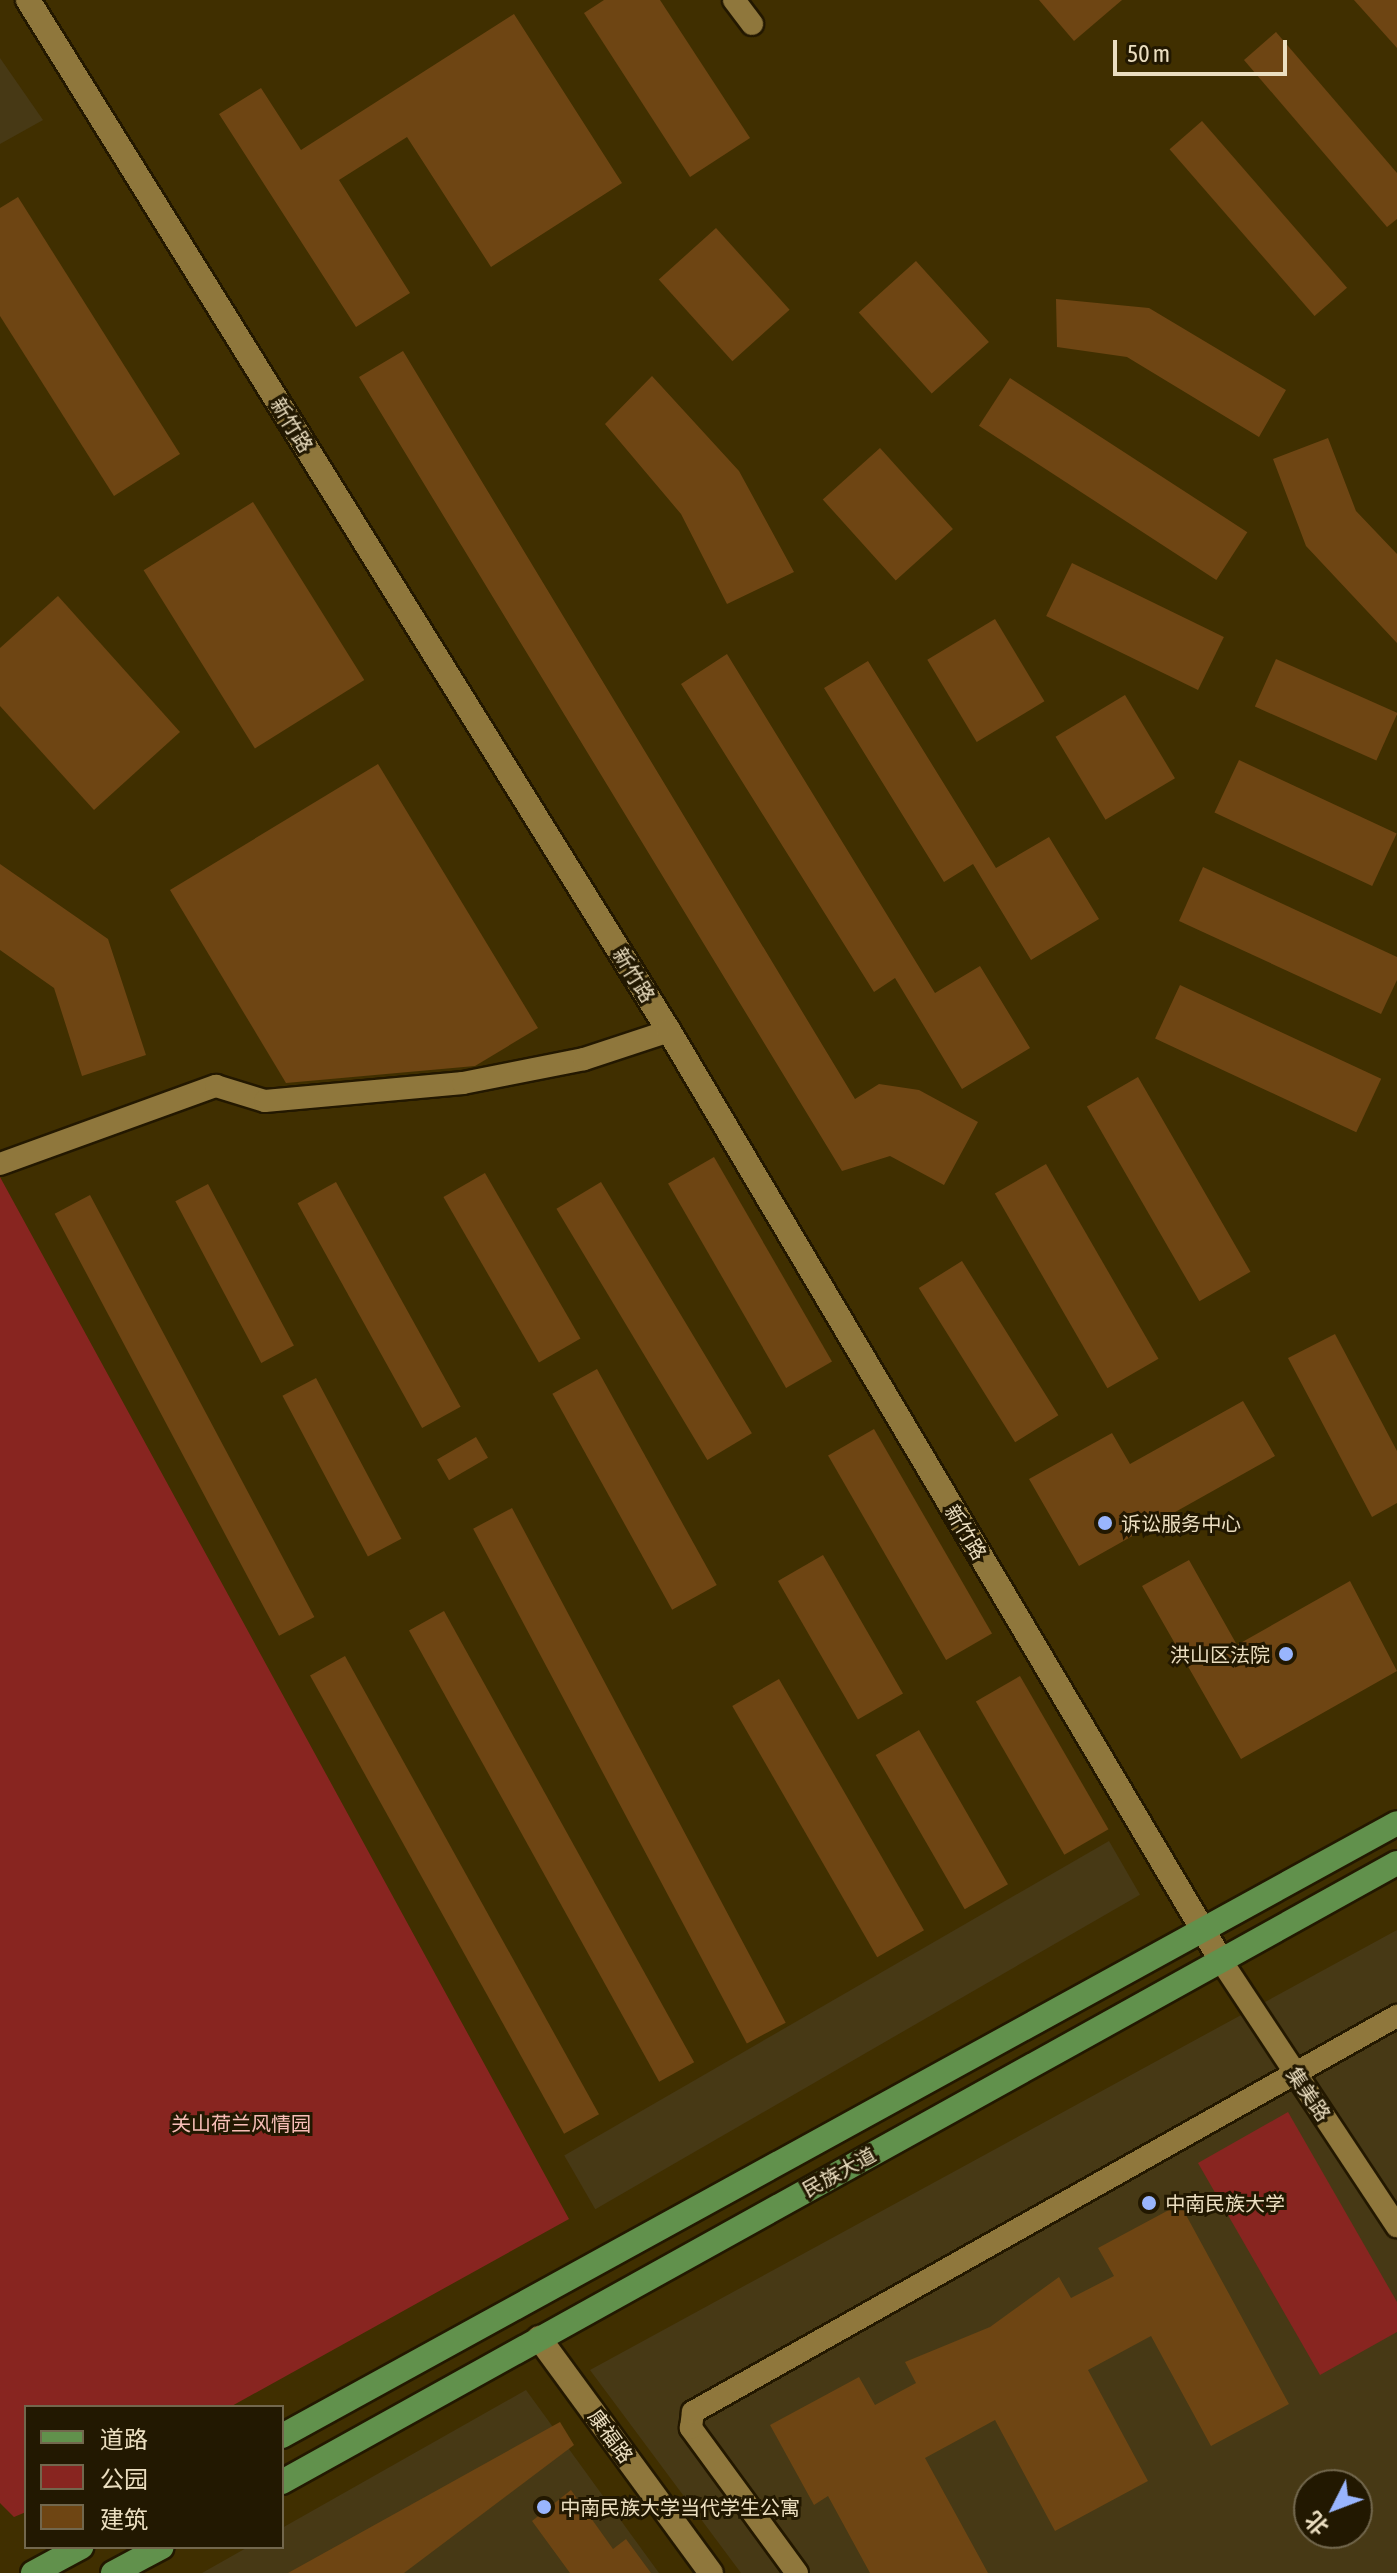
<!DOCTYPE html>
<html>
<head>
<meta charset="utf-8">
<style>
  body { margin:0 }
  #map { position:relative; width:1397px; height:2573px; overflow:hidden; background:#402f00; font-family:"Asap Condensed","Noto Sans SC",sans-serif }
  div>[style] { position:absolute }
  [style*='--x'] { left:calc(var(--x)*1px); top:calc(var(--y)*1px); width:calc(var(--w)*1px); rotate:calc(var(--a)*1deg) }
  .built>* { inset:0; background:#473915; transform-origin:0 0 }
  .green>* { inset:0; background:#882520 }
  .building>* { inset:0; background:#6e4513; transform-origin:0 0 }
  .roads { filter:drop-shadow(2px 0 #231800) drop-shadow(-2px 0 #231800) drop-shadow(0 2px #231800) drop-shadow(0 -2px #231800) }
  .street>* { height:22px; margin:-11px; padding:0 11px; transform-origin:11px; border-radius:11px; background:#8f773c }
  .secondary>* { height:24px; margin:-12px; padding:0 12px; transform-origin:12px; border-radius:12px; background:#8f773c }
  .primary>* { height:24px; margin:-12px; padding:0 12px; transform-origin:12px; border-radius:12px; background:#61914c }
  .dots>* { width:22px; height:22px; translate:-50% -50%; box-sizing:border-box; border:4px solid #221801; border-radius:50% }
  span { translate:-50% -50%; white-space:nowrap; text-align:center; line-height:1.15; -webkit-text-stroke:6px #221801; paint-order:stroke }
  .street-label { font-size:20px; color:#ebdec0 }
  .poi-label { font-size:20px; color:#ebdec0 }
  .left { translate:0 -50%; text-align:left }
  .right { translate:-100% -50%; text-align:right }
  .park-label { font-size:20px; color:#f8beb7 }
  .legend { position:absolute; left:24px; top:2405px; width:260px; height:144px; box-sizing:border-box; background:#221801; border:2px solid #72674d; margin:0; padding:10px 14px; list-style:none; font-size:24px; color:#ebdec0 }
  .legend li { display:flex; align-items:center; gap:16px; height:40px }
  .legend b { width:40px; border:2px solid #72674d }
  .north { position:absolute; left:1293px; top:2469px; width:80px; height:80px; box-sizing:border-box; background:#221801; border:2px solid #72674d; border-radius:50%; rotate:228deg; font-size:22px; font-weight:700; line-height:32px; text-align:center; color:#ebdec0 }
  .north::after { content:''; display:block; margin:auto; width:28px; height:36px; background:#99b5fd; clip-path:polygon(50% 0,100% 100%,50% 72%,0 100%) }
  .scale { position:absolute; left:1113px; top:40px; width:174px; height:36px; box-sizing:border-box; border:4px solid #ebdec0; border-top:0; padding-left:10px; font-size:24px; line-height:28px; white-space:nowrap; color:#ebdec0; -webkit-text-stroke:6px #221801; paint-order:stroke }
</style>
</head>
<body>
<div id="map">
  <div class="built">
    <div style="clip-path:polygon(0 58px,43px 120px,0 144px)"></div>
    <div style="left:1109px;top:1841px;width:62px;height:629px;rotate:60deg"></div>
    <div style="clip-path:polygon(evenodd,1397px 1930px,1397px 2573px,741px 2573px,590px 2370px,1397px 1930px,1309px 2485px,1357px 2485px,1357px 2533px,1309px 2533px,1309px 2485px)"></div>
    <div style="clip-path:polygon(526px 2390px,659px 2573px,202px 2573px,248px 2547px,282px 2547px,282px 2528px)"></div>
  </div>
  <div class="green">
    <div style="clip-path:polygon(0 1177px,569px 2219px,230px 2407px,26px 2407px,26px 2512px,14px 2517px,0 2503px)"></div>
    <div style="clip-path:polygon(1288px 2112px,1397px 2302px,1397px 2332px,1320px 2375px,1198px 2163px)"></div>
  </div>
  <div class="building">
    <div style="clip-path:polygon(604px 0,660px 0,750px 138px,690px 177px,584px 13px)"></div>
    <div style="clip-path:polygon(1039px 0,1122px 0,1074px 41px)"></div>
    <div style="clip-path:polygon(1354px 0,1397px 0,1397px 48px)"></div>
    <div style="clip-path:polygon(514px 14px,622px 183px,491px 267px,407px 137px,339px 180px,410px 293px,356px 327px,219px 114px,261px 88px,301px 150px)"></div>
    <div style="clip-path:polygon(1276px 32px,1397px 173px,1397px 219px,1387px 227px,1244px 60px)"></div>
    <div style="left:1202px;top:121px;width:221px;height:43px;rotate:49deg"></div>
    <div style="clip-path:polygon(18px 197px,180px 454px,114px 496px,0 316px,0 208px)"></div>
    <div style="left:716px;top:228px;width:110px;height:77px;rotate:48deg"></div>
    <div style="left:916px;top:261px;width:109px;height:77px;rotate:48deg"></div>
    <div style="clip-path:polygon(1056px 299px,1149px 308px,1286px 390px,1259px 437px,1127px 357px,1057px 347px)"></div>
    <div style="clip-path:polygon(403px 351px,855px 1099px,879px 1084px,919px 1090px,978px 1122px,944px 1185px,890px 1156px,842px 1171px,359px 377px)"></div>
    <div style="clip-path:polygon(652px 376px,739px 471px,794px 572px,727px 604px,681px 514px,605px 424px)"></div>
    <div style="left:1010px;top:378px;width:283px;height:57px;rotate:33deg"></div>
    <div style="clip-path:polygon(1328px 438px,1356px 511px,1397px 554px,1397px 643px,1306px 546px,1273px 459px)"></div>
    <div style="left:880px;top:448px;width:109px;height:77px;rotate:48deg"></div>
    <div style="left:253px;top:502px;width:210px;height:129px;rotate:58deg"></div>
    <div style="left:1072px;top:563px;width:169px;height:59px;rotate:26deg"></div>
    <div style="clip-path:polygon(58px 596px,180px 732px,94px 810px,0 706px,0 648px)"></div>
    <div style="left:995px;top:619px;width:96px;height:79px;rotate:59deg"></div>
    <div style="clip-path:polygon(727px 654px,935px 993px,980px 966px,1030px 1048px,962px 1089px,895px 978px,874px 992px,681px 684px)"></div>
    <div style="left:1276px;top:659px;width:133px;height:52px;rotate:24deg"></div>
    <div style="clip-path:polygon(868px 661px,996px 868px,1049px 837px,1099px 919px,1031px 960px,973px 864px,944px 882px,824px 688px)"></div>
    <div style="left:1125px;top:695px;width:97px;height:81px;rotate:59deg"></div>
    <div style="left:1239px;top:760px;width:174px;height:58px;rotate:25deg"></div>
    <div style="clip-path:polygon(378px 764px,538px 1028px,475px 1066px,286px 1083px,170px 890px)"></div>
    <div style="clip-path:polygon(0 864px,108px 939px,146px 1055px,82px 1076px,54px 988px,0 950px)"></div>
    <div style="clip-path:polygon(1203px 867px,1397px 957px,1397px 980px,1381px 1014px,1179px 921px)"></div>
    <div style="left:1180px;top:985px;width:222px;height:59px;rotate:25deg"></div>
    <div style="left:1138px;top:1077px;width:225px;height:59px;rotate:60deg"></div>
    <div style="left:714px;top:1157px;width:236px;height:53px;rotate:60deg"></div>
    <div style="left:1046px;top:1164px;width:225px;height:59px;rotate:60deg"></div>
    <div style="left:485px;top:1173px;width:191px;height:48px;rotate:60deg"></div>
    <div style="left:336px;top:1182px;width:257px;height:44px;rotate:61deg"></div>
    <div style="left:601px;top:1182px;width:293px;height:52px;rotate:59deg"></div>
    <div style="left:208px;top:1184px;width:183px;height:37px;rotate:62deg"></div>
    <div style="left:90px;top:1195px;width:478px;height:40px;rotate:62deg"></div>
    <div style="left:962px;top:1261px;width:182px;height:51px;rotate:58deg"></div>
    <div style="clip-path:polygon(1335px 1334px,1397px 1451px,1397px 1503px,1372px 1517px,1288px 1358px)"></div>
    <div style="left:597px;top:1369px;width:247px;height:51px;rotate:61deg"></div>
    <div style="left:316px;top:1378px;width:182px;height:38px;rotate:62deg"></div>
    <div style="clip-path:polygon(1243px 1401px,1275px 1456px,1079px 1566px,1029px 1479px,1112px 1433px,1130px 1464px)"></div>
    <div style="left:874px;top:1429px;width:236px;height:53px;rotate:60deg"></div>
    <div style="left:476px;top:1437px;width:24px;height:45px;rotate:60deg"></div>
    <div style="left:512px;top:1508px;width:583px;height:44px;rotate:62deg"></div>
    <div style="left:823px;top:1555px;width:160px;height:52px;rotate:60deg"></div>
    <div style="clip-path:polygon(1189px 1560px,1237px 1645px,1350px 1581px,1397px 1671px,1241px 1759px,1142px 1586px)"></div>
    <div style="left:444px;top:1611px;width:516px;height:40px;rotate:61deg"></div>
    <div style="left:345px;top:1656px;width:524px;height:40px;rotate:61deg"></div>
    <div style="left:1020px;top:1676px;width:177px;height:51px;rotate:60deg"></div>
    <div style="left:779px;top:1679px;width:290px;height:54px;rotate:60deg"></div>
    <div style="left:919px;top:1730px;width:178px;height:50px;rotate:60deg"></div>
    <div style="clip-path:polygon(1180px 2204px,1289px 2404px,1211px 2446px,1151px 2336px,1088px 2370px,1148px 2481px,1055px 2531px,995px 2420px,925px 2458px,988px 2573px,870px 2573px,828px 2496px,814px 2505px,770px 2425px,859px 2377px,875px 2405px,916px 2383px,905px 2362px,990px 2327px,1059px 2277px,1071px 2298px,1114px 2276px,1098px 2248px)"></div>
    <div style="clip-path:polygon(560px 2422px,574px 2445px,404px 2573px,288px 2573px)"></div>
    <div style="clip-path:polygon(571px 2490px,613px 2549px,626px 2539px,651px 2573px,570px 2573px,532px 2521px)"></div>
  </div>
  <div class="roads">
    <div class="street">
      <div style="--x:734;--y:0;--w:30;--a:53"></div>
      <div style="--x:0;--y:1164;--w:230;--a:-19.9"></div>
      <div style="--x:216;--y:1086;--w:51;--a:17"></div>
      <div style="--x:265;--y:1101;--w:199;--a:-5.2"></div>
      <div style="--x:463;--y:1083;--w:123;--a:-11.2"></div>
      <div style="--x:584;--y:1059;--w:89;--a:-18.2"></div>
      <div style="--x:1222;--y:1962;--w:317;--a:56.5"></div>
      <div style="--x:797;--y:2573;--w:180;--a:-126.2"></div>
      <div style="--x:691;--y:2428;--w:16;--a:-83"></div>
      <div style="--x:693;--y:2412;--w:808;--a:-29.36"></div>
    </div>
    <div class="secondary">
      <div style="--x:28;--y:0;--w:1214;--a:58.13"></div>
      <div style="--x:669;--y:1031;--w:1083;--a:59.29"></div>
      <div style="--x:539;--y:2338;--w:291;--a:53.8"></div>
    </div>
    <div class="primary">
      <div style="--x:282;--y:2436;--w:1272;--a:-28.8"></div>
      <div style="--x:282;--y:2482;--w:1275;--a:-29.04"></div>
      <div style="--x:33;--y:2573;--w:55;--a:-28.4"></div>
      <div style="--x:113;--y:2573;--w:55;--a:-28"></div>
    </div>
  </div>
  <div class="dots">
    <div style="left:1105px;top:1523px;background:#99b5fd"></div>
    <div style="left:1286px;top:1654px;background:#99b5fd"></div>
    <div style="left:1149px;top:2203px;background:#99b5fd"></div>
    <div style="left:544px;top:2507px;background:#99b5fd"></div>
  </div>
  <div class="street-label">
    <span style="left:292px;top:425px;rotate:58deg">新竹路</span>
    <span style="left:634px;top:975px;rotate:58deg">新竹路</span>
    <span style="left:966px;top:1532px;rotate:59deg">新竹路</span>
    <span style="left:1309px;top:2094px;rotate:56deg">集美路</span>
    <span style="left:839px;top:2172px;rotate:-29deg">民族大道</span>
    <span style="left:611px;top:2436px;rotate:54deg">康福路</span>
  </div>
  <div class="poi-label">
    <span class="left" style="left:1121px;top:1523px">诉讼服务中心</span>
    <span class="right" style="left:1270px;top:1654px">洪山区法院</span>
    <span class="left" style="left:1165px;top:2203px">中南民族大学</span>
    <span class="left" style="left:560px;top:2507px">中南民族大学当代学生公寓</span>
  </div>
  <div class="park-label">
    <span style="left:241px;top:2123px">关山荷兰风情园</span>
  </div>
  <ul class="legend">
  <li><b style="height:10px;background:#61914c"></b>道路</li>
  <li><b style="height:22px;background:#882520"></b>公园</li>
  <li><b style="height:22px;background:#6e4513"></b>建筑</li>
  </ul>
  <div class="north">北</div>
  <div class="scale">50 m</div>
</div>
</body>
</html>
